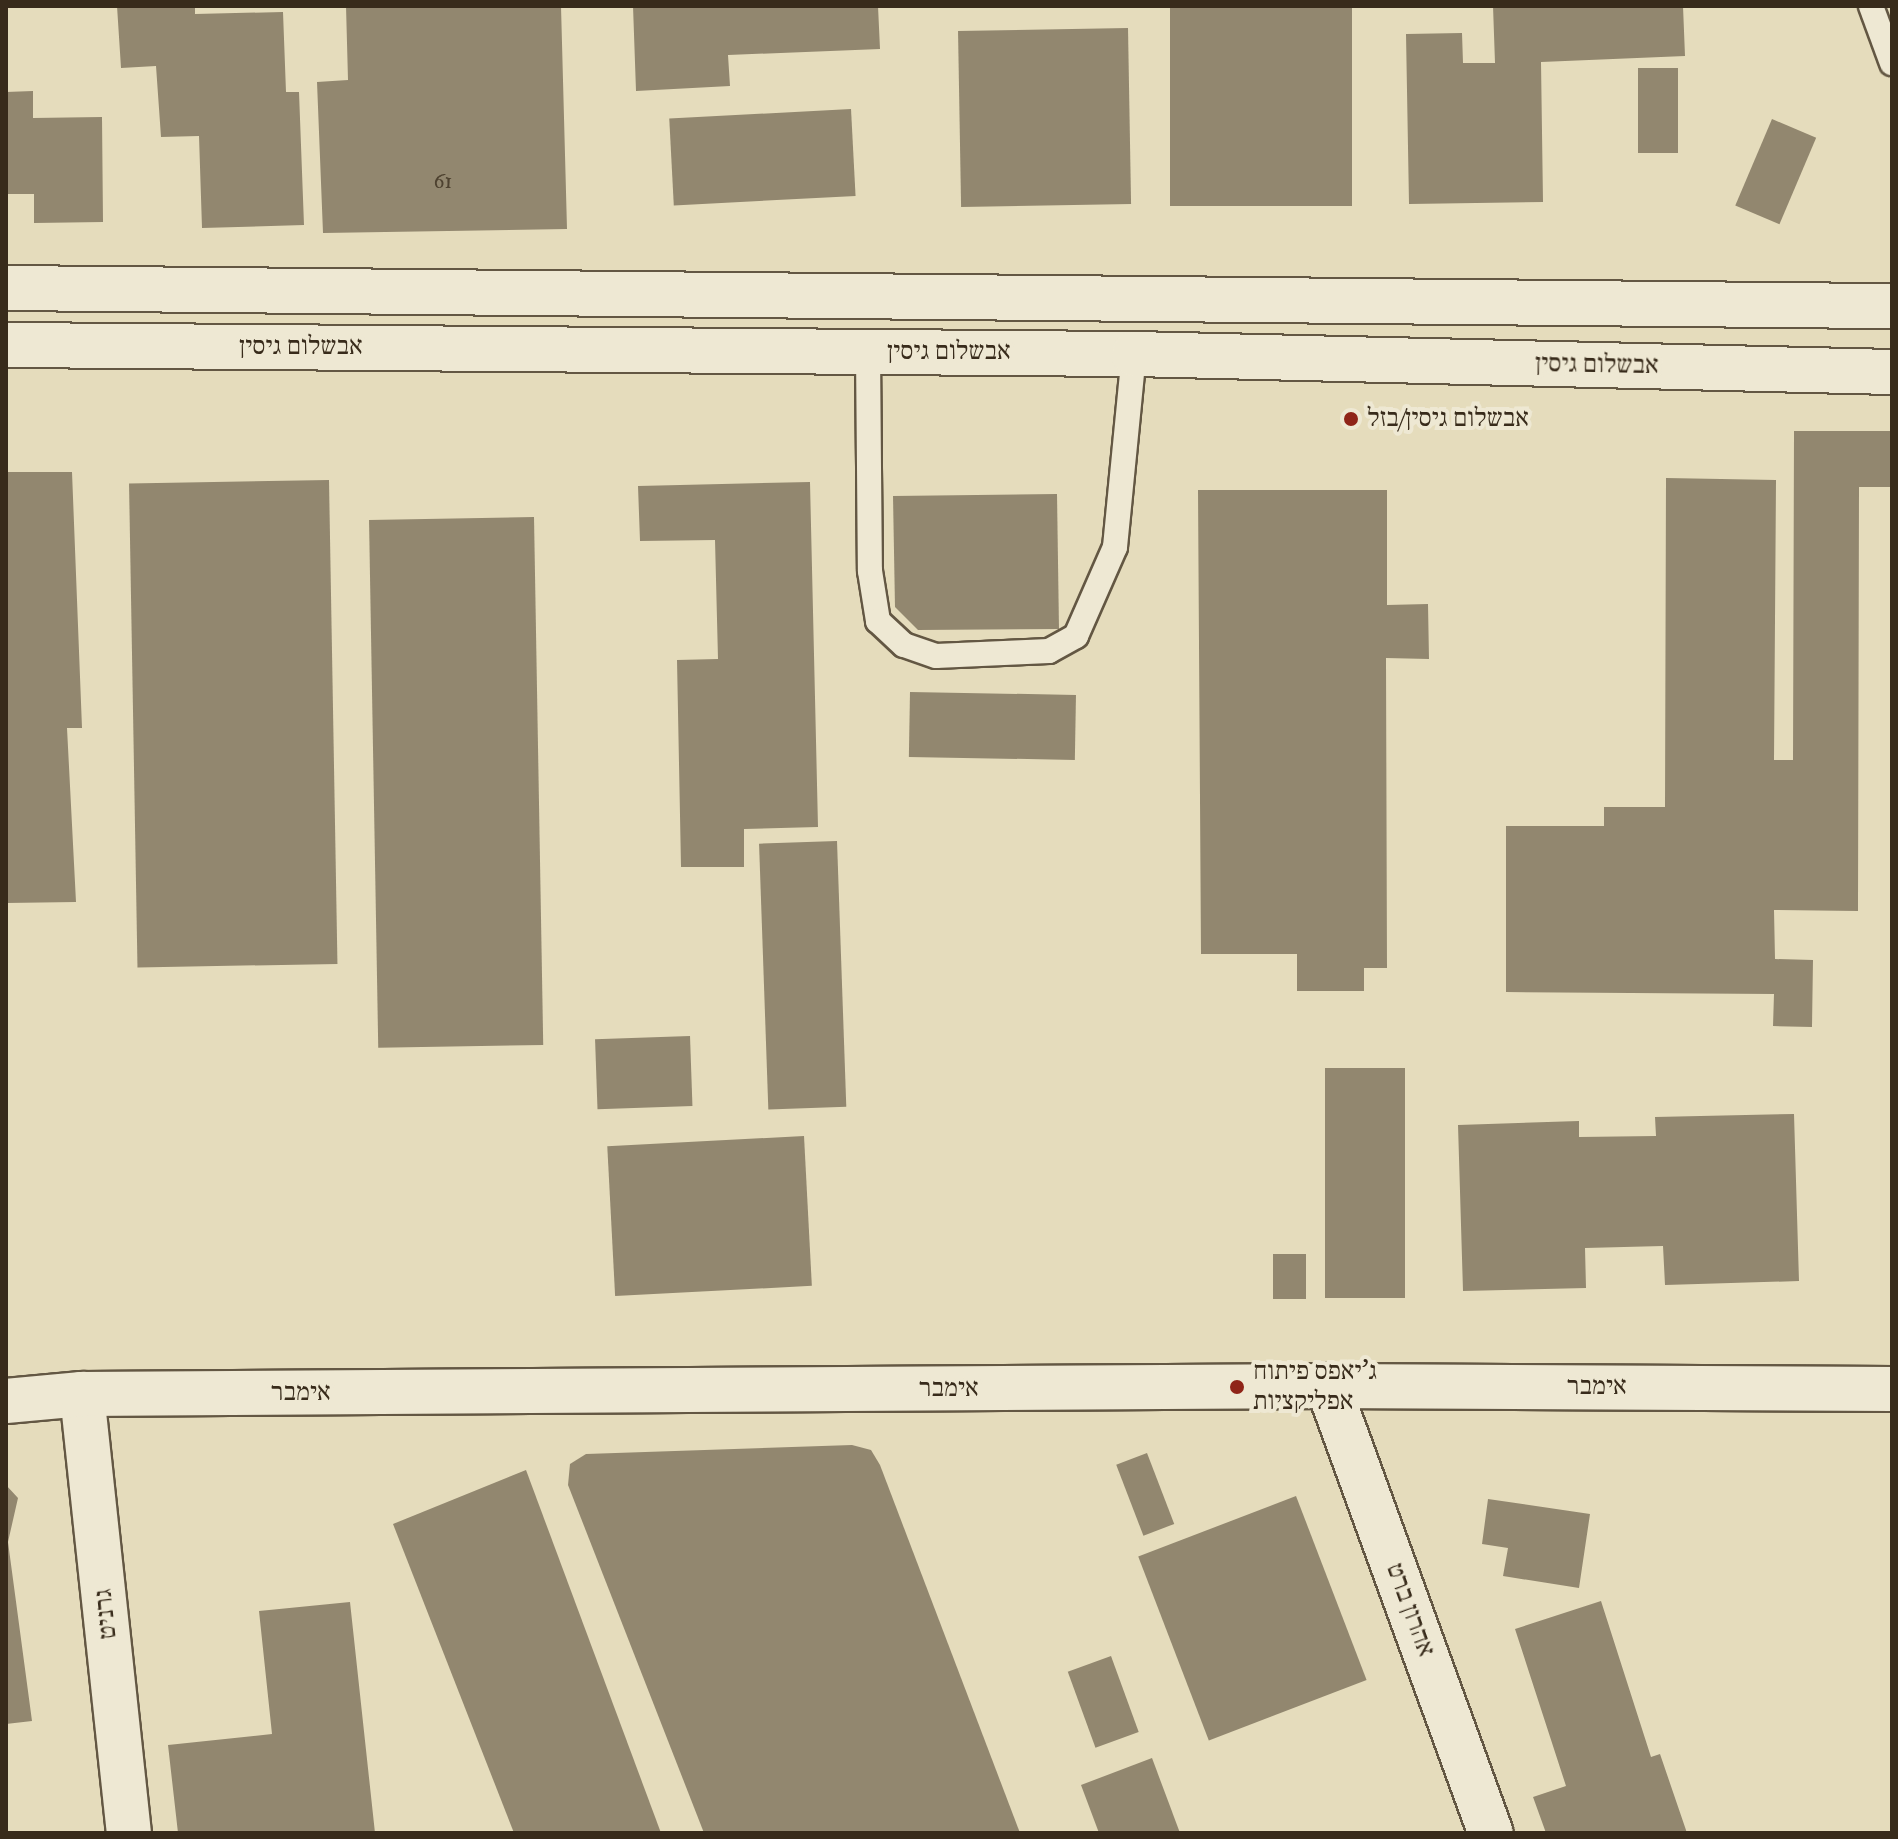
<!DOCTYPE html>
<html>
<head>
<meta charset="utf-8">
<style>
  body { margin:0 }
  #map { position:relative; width:1898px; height:1839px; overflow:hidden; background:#e5dcbc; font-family:"IM FELL Double Pica","Frank Ruhl Libre",serif }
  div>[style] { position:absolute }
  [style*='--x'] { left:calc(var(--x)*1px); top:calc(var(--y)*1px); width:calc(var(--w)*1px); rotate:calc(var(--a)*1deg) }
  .building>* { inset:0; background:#92876f; transform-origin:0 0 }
  .roads { filter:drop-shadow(2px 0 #635743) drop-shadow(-2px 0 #635743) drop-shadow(0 2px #635743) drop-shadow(0 -2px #635743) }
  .service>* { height:24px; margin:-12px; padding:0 12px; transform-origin:12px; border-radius:12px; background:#eee8d3 }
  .minor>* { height:44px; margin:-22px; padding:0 22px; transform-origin:22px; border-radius:22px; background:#eee8d3 }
  .tertiary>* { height:44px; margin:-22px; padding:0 22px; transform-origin:22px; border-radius:22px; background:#eee8d3 }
  .dots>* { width:22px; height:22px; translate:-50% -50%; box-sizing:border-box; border:4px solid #eee8d3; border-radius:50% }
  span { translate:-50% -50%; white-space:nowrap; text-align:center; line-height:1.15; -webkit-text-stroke:8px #eee8d3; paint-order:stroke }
  .number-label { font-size:22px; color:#4e4230 }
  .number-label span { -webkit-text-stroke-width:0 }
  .street-label { font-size:26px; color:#382b1b }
  .poi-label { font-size:26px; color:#382b1b }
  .left { translate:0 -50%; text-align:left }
  .frame { position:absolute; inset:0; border:8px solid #382b1b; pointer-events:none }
</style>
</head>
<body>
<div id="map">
  <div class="building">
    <div style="clip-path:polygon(117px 6px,195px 6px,195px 14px,283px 12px,286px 92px,299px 92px,304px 225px,202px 228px,199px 136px,161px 137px,156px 66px,121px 68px)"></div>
    <div style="clip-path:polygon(346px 6px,561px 6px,567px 229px,323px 233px,317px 82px,348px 80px)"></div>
    <div style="clip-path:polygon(633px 6px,878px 6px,880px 49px,728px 55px,730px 86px,636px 91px)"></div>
    <div style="left:1170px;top:6px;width:182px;height:200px"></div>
    <div style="clip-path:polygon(1493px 6px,1683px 6px,1685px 56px,1541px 62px,1543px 202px,1409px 204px,1406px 34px,1462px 33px,1463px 63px,1495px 63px)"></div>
    <div style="left:1128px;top:28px;width:176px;height:170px;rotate:89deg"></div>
    <div style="left:1638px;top:68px;width:40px;height:85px"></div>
    <div style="clip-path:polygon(33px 91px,33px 118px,102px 117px,103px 222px,34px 223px,34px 194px,6px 194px,6px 92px)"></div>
    <div style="left:851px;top:109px;width:87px;height:182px;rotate:87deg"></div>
    <div style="left:1772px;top:119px;width:48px;height:94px;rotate:23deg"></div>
    <div style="clip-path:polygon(1794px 431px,1892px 431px,1892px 487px,1859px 487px,1858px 911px,1774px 910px,1775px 959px,1813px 960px,1812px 1027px,1773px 1026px,1774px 994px,1506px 992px,1506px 826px,1604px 826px,1604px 807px,1665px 807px,1666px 478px,1776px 480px,1774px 760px,1793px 760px)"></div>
    <div style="clip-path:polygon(6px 472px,72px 472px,82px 728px,67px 728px,76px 902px,6px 903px)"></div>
    <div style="left:329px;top:480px;width:484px;height:200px;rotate:89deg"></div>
    <div style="clip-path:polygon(810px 482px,818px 827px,744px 829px,744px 867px,681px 867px,677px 660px,718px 659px,715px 540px,640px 541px,638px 486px)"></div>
    <div style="clip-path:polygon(1198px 490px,1387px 490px,1387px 605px,1428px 604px,1429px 659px,1386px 658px,1387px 968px,1364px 968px,1364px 991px,1297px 991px,1297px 954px,1201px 954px)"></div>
    <div style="clip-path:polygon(1057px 494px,1059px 629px,918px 630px,895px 607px,893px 496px)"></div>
    <div style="left:534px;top:517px;width:528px;height:165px;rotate:89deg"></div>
    <div style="left:910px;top:692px;width:166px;height:65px;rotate:1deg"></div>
    <div style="left:837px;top:841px;width:266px;height:78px;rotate:88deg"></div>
    <div style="left:690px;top:1036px;width:70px;height:95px;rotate:88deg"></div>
    <div style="left:1325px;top:1068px;width:80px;height:230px"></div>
    <div style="clip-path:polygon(1794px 1114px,1799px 1281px,1665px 1285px,1663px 1246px,1585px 1248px,1586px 1288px,1463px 1291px,1458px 1125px,1579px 1121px,1579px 1137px,1656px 1136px,1655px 1117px)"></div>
    <div style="left:804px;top:1136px;width:150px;height:197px;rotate:87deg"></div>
    <div style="left:1273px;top:1254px;width:33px;height:45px"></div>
    <div style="clip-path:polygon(852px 1445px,871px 1450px,880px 1465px,1020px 1833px,704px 1833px,568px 1485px,570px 1464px,586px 1454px)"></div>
    <div style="left:1147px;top:1453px;width:76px;height:33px;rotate:69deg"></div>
    <div style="clip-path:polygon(526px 1470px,661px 1833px,514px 1833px,393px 1524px)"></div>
    <div style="clip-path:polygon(6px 1485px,18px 1498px,8px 1542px,32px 1721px,6px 1724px)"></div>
    <div style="left:1296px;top:1496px;width:197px;height:169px;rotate:69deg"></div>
    <div style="clip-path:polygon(1488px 1499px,1590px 1514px,1579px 1588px,1503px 1576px,1508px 1548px,1482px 1544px)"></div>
    <div style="clip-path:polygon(1601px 1601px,1651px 1757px,1660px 1754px,1687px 1833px,1546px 1833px,1533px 1797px,1566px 1786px,1515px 1629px)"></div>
    <div style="clip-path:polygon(350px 1602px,375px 1833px,178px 1833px,168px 1745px,272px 1734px,259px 1611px)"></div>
    <div style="left:1111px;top:1656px;width:81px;height:46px;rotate:70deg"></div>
    <div style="clip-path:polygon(1152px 1758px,1180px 1833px,1099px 1833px,1081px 1785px)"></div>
  </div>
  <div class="roads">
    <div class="service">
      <div style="--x:1871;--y:6;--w:61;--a:69.8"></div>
      <div style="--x:868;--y:352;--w:219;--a:89.5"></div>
      <div style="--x:870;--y:571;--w:51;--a:80.9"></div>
      <div style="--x:878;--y:621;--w:35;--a:43"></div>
      <div style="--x:904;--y:645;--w:34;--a:19"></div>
      <div style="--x:936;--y:656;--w:113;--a:-2.5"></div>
      <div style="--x:1049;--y:651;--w:31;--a:-29"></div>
      <div style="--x:1076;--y:636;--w:97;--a:-66.3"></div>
      <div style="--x:1115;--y:547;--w:194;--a:-84.4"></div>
    </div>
    <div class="minor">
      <div style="--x:1328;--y:1386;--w:476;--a:70"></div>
      <div style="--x:82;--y:1394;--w:442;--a:83.9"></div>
      <div style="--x:6;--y:1401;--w:76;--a:-5.3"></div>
      <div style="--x:82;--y:1394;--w:1246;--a:-0.37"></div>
      <div style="--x:1328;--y:1386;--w:564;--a:0.3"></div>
    </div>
    <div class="tertiary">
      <div style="--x:6;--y:288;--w:1886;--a:0.55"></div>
      <div style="--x:6;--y:345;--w:1128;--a:0.46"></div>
      <div style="--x:1134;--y:354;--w:758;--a:1.36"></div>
    </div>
  </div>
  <div class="dots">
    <div style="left:1351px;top:419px;background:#8f2418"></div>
    <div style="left:1237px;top:1387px;background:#8f2418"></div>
  </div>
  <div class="number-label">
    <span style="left:443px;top:182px">61</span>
  </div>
  <div class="street-label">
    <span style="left:301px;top:347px">אבשלום גיסין</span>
    <span style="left:949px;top:352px">אבשלום גיסין</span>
    <span style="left:1597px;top:365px;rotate:1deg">אבשלום גיסין</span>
    <span style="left:1597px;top:1387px">אימבר</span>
    <span style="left:949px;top:1389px">אימבר</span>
    <span style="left:301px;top:1393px">אימבר</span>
    <span style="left:1410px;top:1610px;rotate:70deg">אהרון ברט</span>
    <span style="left:106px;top:1614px;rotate:-96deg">גרניט</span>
  </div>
  <div class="poi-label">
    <span class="left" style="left:1367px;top:419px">אבשלום גיסין/בזל</span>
    <span class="left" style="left:1253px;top:1387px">ג'יאפס פיתוח<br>אפליקציות</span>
  </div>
  <div class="frame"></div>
</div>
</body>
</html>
